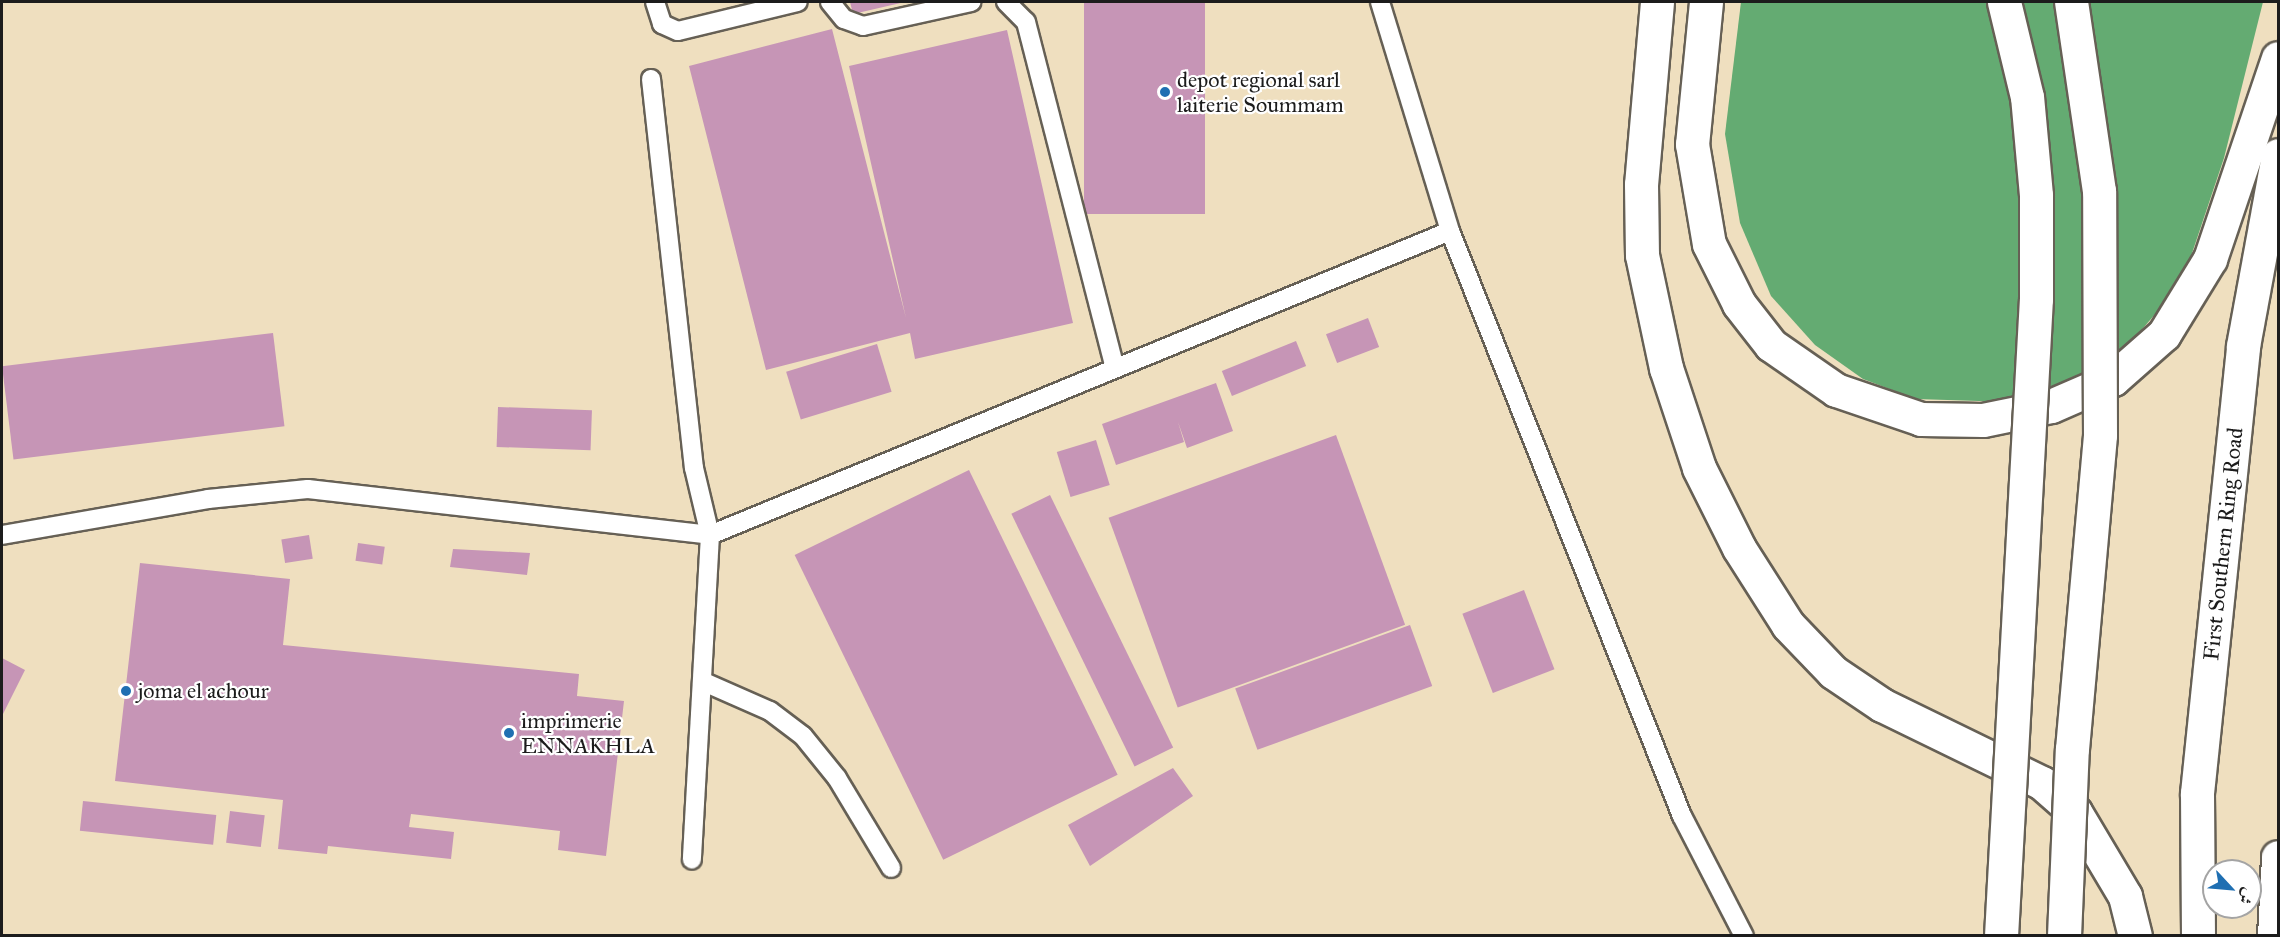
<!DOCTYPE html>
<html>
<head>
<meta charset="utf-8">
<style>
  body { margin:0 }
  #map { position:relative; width:2280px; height:937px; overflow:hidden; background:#efdfbf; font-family:"IM FELL Great Primer",Amiri,serif }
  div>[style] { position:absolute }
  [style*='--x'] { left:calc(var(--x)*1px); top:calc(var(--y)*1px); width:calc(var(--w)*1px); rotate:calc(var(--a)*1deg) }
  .forest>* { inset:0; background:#64ab72 }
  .building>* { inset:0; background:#c695b6; transform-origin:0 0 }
  .roads { filter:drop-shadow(2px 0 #666055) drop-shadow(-2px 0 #666055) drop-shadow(0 2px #666055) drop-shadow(0 -2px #666055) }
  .lane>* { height:18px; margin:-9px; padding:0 9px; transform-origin:9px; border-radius:9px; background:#fff }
  .highway>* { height:33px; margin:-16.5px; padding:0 16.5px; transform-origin:16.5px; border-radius:16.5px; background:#fff }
  .bridges { filter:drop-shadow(2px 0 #666055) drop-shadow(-2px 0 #666055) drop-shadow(0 2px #666055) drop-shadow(0 -2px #666055) }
  .highway-bridge>* { height:33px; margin:-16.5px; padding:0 16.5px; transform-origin:16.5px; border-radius:16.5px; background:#fff }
  .dots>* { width:16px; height:16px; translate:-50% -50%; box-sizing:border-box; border:3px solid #fff; border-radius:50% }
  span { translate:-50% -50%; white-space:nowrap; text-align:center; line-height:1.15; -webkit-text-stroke:4.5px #fff; paint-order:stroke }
  .poi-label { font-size:22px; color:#1c1c1c }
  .left { translate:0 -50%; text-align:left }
  .street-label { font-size:22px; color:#1c1c1c }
  .frame { position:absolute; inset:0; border:3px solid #1c1c1c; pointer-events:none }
  .north { position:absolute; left:2202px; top:859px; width:60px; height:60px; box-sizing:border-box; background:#fff; border:2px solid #a4a4a4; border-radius:50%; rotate:116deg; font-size:16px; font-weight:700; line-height:24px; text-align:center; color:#1c1c1c }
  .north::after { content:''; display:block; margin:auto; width:21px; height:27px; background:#1f6fb2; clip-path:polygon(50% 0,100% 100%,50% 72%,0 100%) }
</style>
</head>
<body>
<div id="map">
  <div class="forest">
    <div style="clip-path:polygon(1741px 2px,2263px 2px,2224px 158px,2182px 283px,2125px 349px,2074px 381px,2010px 402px,1916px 399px,1863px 379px,1815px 345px,1771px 296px,1740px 223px,1725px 134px)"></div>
  </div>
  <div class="building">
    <div style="clip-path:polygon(850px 2px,905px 2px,853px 14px)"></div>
    <div style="left:1084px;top:2px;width:121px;height:212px"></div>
    <div style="clip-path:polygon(832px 29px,906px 318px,849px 66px,1007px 30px,1073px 323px,915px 359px,910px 333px,766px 370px,689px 66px)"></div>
    <div style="left:1368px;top:318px;width:31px;height:45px;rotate:69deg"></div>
    <div style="left:273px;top:333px;width:94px;height:273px;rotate:83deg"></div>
    <div style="left:1296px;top:341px;width:27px;height:80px;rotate:68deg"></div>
    <div style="left:877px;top:344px;width:50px;height:95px;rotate:73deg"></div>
    <div style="clip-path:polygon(1216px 383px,1233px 431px,1187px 448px,1178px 422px,1184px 442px,1116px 465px,1102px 424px)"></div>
    <div style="left:498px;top:407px;width:94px;height:40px;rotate:2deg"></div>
    <div style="left:1336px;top:435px;width:202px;height:242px;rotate:70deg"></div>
    <div style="left:1096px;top:440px;width:47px;height:41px;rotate:73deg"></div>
    <div style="left:969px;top:470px;width:339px;height:194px;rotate:64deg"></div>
    <div style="left:1050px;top:495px;width:281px;height:43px;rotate:64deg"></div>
    <div style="left:309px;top:535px;width:24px;height:28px;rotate:81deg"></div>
    <div style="left:358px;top:543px;width:27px;height:18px;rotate:8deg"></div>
    <div style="clip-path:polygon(453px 549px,530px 553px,527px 575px,450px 567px)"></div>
    <div style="clip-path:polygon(140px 563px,290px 579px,283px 645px,579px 674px,577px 696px,624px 701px,606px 856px,558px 850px,560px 831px,411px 814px,409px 827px,454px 832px,451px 859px,328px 846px,327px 854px,278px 849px,283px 800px,115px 781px)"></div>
    <div style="left:1524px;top:590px;width:85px;height:66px;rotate:69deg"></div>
    <div style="left:1410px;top:625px;width:65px;height:186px;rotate:70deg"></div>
    <div style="clip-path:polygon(2px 658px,25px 670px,2px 716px)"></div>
    <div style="clip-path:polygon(1173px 768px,1193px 796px,1090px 866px,1068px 825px)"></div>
    <div style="left:83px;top:801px;width:134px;height:30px;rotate:6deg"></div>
    <div style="left:230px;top:811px;width:35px;height:32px;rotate:7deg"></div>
  </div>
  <div class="roads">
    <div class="lane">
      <div style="--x:655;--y:2;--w:23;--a:72"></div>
      <div style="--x:662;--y:24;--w:17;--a:24"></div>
      <div style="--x:678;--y:31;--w:123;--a:-13.6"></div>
      <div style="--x:830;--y:2;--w:22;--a:51"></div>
      <div style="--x:844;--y:19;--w:20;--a:20"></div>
      <div style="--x:863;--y:26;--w:111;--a:-12.5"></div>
      <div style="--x:1006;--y:2;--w:28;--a:45"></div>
      <div style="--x:1026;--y:22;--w:354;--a:75.6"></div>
      <div style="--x:1380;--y:2;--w:239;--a:73"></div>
      <div style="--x:1450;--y:231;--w:629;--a:68.37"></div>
      <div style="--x:1682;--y:816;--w:135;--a:62.7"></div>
      <div style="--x:651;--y:79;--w:391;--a:83.7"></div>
      <div style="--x:694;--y:468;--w:69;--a:76.6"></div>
      <div style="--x:710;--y:535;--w:325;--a:93.2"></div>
      <div style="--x:2;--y:535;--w:209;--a:-9.9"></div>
      <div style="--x:208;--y:499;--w:100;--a:-5.7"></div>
      <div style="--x:308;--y:489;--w:405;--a:6.5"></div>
      <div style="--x:710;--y:535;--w:800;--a:-22.33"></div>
      <div style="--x:704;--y:682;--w:72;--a:23.7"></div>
      <div style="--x:770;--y:711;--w:41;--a:37.1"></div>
      <div style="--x:803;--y:736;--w:54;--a:51"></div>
      <div style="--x:837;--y:778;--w:105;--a:59"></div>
    </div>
    <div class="highway">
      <div style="--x:1657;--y:2;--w:183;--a:95"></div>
      <div style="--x:1641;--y:184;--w:71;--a:89.2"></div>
      <div style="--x:1642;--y:255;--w:116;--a:78"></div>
      <div style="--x:1666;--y:368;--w:105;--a:71.7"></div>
      <div style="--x:1699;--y:468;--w:89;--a:63.4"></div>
      <div style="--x:1739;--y:548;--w:91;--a:57.5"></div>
      <div style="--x:1788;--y:625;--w:65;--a:46.2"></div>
      <div style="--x:1833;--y:672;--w:59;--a:34"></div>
      <div style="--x:1882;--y:705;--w:178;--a:26"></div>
      <div style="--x:2042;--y:783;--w:44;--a:41.3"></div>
      <div style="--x:2075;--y:812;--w:98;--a:59.2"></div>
      <div style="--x:2125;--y:896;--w:41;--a:76"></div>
      <div style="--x:1706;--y:2;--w:143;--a:95.6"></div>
      <div style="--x:1692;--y:144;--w:101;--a:80.4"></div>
      <div style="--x:1709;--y:244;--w:67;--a:63.4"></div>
      <div style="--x:1739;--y:304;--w:52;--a:52"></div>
      <div style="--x:1771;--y:345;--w:79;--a:34.7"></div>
      <div style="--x:1836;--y:390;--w:90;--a:18.8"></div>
      <div style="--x:1921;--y:419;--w:62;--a:0.9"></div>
      <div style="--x:1983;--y:420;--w:69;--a:-11.6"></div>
      <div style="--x:2051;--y:406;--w:68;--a:-23.5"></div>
      <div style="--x:2113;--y:379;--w:68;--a:-41.4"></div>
      <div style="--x:2164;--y:334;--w:88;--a:-58.5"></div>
      <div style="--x:2210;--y:259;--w:212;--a:-71.3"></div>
      <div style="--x:2198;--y:936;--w:143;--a:-90.4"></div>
      <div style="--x:2197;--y:793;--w:449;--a:-84.1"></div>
      <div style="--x:2243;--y:346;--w:194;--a:-79.6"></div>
      <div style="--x:2274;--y:936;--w:79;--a:-87.1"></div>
    </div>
  </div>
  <div class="bridges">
    <div class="highway-bridge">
      <div style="--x:2001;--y:936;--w:638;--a:-86.86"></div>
      <div style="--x:2036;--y:299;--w:104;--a:-90"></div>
      <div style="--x:2036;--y:195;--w:98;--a:-95.2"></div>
      <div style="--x:2027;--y:97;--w:98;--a:-103.6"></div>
      <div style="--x:2064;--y:936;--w:187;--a:-87.6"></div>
      <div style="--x:2072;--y:749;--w:315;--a:-84.9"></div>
      <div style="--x:2100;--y:435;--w:244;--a:-90.2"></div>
      <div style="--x:2099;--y:191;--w:191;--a:-98.4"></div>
    </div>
  </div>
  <div class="dots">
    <div style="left:1165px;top:92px;background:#1f6fb2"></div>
    <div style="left:126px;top:691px;background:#1f6fb2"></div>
    <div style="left:509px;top:733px;background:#1f6fb2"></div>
  </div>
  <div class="poi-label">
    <span class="left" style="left:1177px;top:92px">depot regional sarl<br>laiterie Soummam</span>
    <span class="left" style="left:138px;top:691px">joma el achour</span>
    <span class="left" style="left:521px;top:733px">imprimerie<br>ENNAKHLA</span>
  </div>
  <div class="street-label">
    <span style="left:2223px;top:544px;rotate:-84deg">First Southern Ring Road</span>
  </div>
  <div class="frame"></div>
  <div class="north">ش</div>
</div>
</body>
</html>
